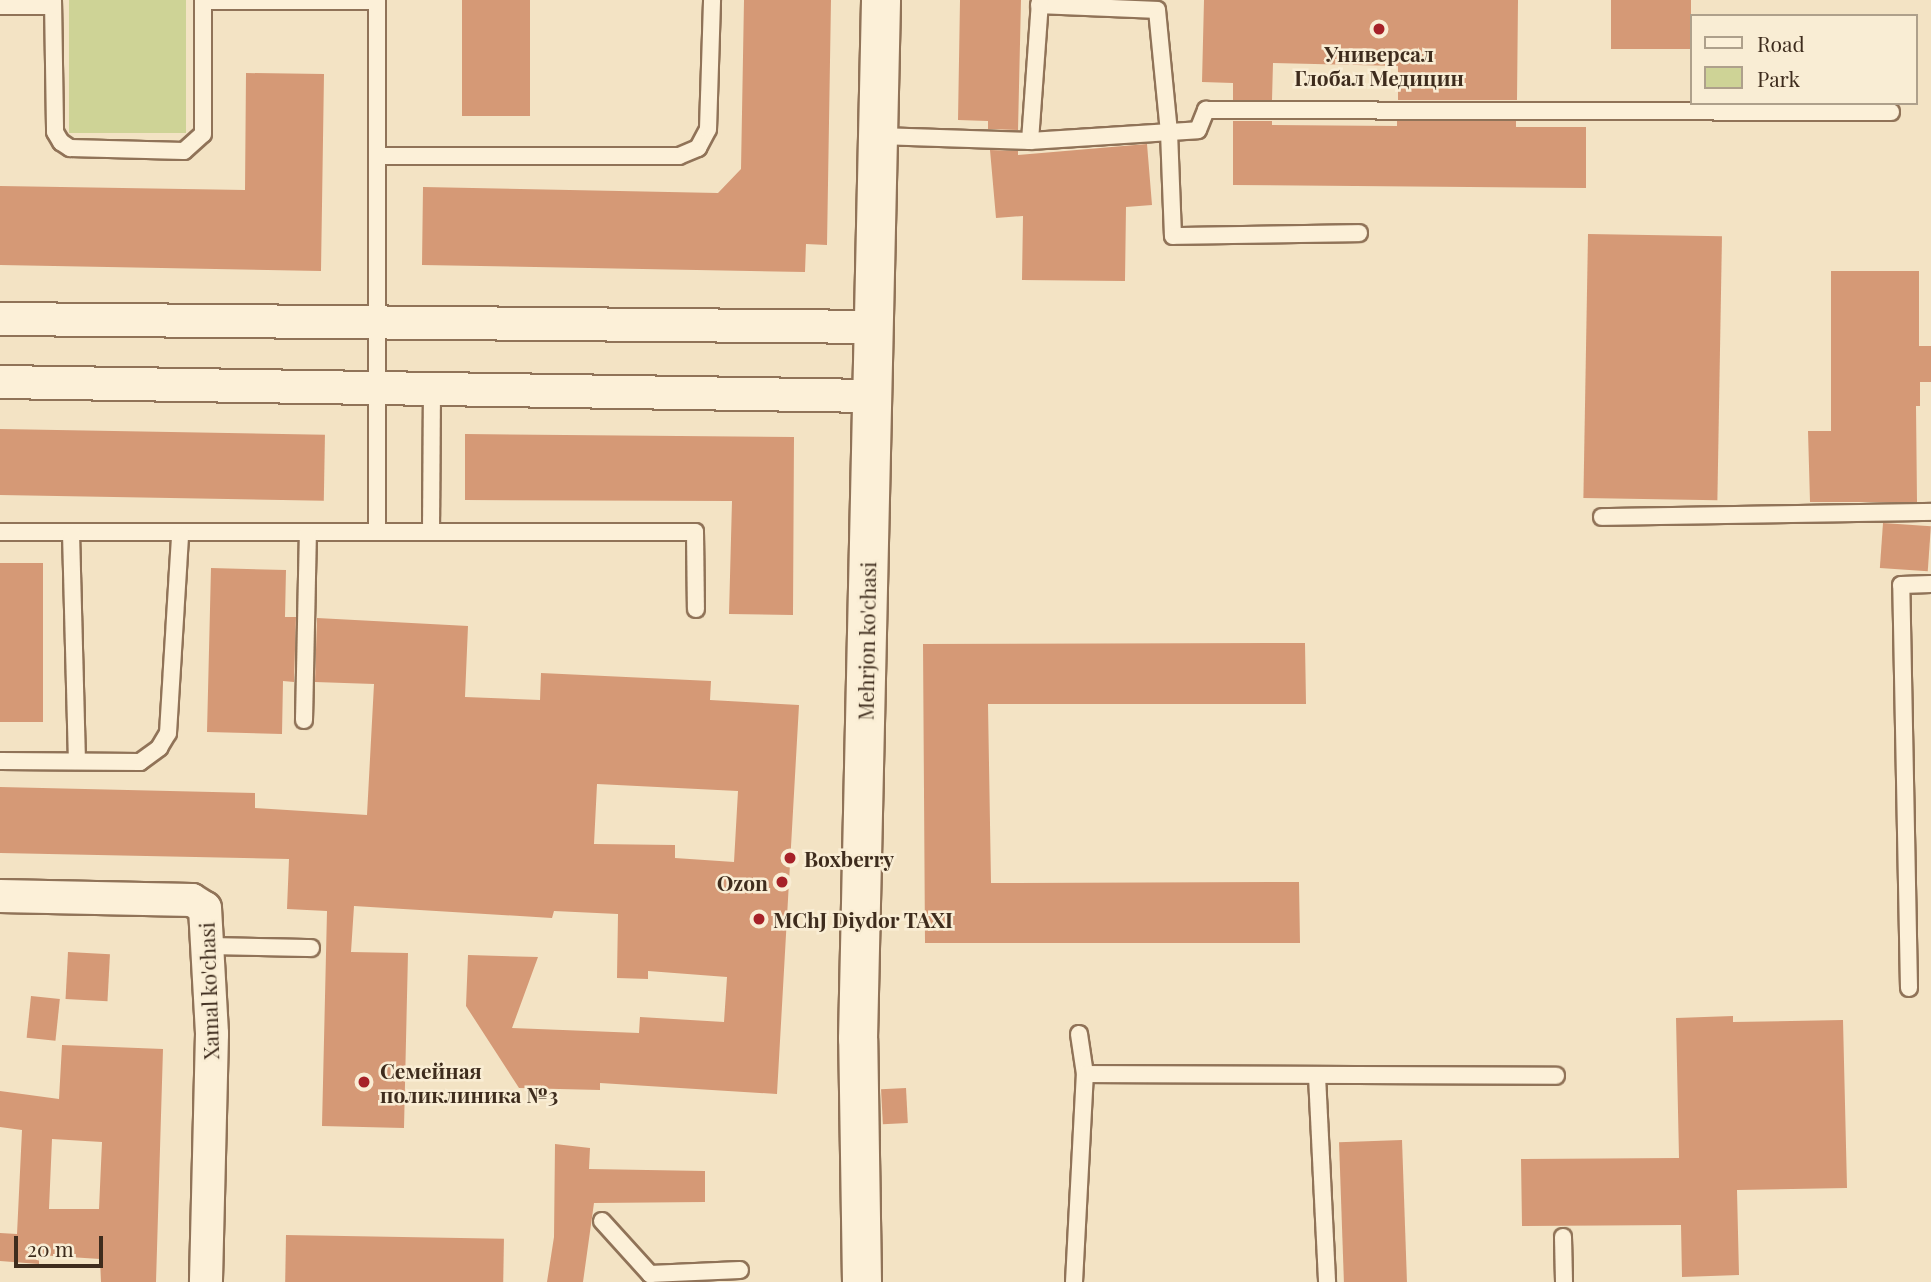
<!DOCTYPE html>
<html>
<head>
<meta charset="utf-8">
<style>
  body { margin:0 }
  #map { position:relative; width:1931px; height:1282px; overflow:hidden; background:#f3e3c4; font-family:"Playfair Display",serif }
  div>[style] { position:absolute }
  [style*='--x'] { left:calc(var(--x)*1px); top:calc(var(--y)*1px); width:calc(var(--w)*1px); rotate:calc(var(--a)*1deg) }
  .green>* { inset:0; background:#ced396; transform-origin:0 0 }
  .building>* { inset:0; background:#d59976; transform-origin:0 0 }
  .roads { filter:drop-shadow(2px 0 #907358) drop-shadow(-2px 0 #907358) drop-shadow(0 2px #907358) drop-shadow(0 -2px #907358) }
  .service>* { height:16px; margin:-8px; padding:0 8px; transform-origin:8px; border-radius:8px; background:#fcf0d8 }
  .minor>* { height:32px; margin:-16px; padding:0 16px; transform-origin:16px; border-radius:16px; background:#fcf0d8 }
  .tertiary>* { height:38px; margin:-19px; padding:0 19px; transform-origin:19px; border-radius:19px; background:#fcf0d8 }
  .dots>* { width:19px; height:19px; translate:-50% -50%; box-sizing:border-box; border:4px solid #f9edd4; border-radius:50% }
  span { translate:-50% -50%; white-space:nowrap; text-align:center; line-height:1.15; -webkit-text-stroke:5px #f9edd4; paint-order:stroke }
  .poi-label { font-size:21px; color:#3e2c1d; font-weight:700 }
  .left { translate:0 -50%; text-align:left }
  .right { translate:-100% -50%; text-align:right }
  .street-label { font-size:21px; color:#3e2c1d }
  .legend { position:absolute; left:1690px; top:14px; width:228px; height:91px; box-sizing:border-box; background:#f9edd4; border:2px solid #aea08b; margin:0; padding:9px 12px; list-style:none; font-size:21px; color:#3e2c1d }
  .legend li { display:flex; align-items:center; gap:14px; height:35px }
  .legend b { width:35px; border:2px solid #aea08b }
  .scale { position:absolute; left:14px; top:1236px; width:89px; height:32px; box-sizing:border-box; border:4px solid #3e2c1d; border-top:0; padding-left:9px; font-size:21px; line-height:24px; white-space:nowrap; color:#3e2c1d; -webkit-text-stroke:5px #f9edd4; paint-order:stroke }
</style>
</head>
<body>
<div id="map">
  <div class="green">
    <div style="left:69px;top:0;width:117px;height:133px"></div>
  </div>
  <div class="building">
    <div style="left:462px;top:0;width:68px;height:116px"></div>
    <div style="clip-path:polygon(744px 0,831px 0,827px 245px,806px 244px,805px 272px,422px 265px,423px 187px,718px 193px,741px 169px)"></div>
    <div style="clip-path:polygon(960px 0,1021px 0,1018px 130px,988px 129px,988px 121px,958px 120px)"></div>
    <div style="clip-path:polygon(1204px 0,1518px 0,1517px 100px,1398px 100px,1398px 66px,1273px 63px,1272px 100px,1233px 100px,1233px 83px,1202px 82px)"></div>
    <div style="left:1611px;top:0;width:80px;height:49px"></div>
    <div style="clip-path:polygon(246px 73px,324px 74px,321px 271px,0 265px,0 186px,245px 190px)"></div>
    <div style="clip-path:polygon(1233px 121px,1272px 121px,1272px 125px,1397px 126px,1397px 121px,1516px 121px,1516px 127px,1586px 127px,1586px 188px,1233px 185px)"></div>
    <div style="clip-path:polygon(1147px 144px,1152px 205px,1126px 207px,1125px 281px,1022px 280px,1023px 216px,996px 218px,990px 150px,1018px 151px,1018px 155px)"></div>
    <div style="left:1588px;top:234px;width:134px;height:264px;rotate:1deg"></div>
    <div style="clip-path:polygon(1831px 271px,1919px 271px,1919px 346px,1931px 346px,1931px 382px,1920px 382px,1920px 406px,1916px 406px,1917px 502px,1810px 502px,1808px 431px,1831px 431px)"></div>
    <div style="left:0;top:429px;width:325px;height:66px;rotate:1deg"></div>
    <div style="clip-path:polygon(465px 434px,794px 437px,793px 615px,729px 614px,732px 501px,465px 500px)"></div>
    <div style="left:1883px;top:523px;width:48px;height:45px;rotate:4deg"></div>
    <div style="left:0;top:563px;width:43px;height:159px"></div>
    <div style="clip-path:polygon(211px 568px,286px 570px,285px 617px,296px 617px,294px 682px,283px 681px,282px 734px,207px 732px)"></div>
    <div style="clip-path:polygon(evenodd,317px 618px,468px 626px,465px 697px,540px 700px,541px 673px,711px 681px,710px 700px,799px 705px,777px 1094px,600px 1083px,600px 1090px,519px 1088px,466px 1006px,468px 955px,538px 957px,512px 1028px,639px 1033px,640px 1017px,724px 1022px,727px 977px,648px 971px,648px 979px,617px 978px,618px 914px,554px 911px,552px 918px,354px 906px,351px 952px,408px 953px,404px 1128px,322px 1126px,327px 911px,287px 909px,289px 859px,0 853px,0 787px,255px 793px,255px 808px,367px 815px,374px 684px,315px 682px,317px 618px,597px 784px,738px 791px,734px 862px,675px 858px,675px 845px,594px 844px,597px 784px)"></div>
    <div style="clip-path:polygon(1305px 643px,1306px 704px,988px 704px,991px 883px,1299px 882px,1300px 943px,925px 943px,923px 644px)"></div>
    <div style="left:68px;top:952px;width:42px;height:47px;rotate:3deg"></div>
    <div style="left:31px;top:996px;width:29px;height:42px;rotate:6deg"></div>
    <div style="clip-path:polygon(1733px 1016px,1733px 1022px,1843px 1020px,1847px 1188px,1737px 1190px,1739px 1275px,1682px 1277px,1681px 1225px,1522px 1226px,1521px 1159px,1679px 1158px,1676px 1018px)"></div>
    <div style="clip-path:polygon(evenodd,62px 1045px,163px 1049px,156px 1282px,101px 1282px,100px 1259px,39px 1255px,39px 1264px,0 1261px,0 1233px,17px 1234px,22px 1130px,0 1127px,0 1091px,59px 1099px,62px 1045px,52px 1139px,102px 1142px,99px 1209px,49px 1209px,52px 1139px)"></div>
    <div style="left:906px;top:1088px;width:35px;height:25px;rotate:87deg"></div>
    <div style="left:1402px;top:1140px;width:142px;height:63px;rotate:88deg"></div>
    <div style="clip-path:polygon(555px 1144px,590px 1148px,589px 1169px,705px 1171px,705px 1202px,594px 1203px,583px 1282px,547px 1282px,554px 1237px)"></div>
    <div style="left:286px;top:1235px;width:218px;height:47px;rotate:1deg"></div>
  </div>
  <div class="roads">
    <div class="service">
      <div style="--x:53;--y:0;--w:132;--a:89.1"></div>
      <div style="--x:55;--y:132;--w:12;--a:59"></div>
      <div style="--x:61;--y:142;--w:11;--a:34"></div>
      <div style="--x:70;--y:148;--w:114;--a:1.5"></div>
      <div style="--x:184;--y:151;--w:25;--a:-42"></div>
      <div style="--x:203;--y:134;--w:134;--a:-90"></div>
      <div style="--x:377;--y:0;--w:531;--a:90"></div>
      <div style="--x:203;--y:1;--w:174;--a:0"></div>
      <div style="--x:1039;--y:5;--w:118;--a:2.4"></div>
      <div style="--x:1157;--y:10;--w:123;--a:84.4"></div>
      <div style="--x:1169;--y:132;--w:104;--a:87.8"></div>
      <div style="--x:1173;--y:236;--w:186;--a:-0.9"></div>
      <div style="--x:0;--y:6;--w:53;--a:0"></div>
      <div style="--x:879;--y:136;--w:151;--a:1.9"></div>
      <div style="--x:1030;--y:141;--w:141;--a:-85.9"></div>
      <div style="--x:1030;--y:141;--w:168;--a:-3.7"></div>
      <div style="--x:1198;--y:130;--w:22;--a:-68"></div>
      <div style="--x:1206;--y:110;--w:685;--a:0.17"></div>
      <div style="--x:377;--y:156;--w:302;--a:0"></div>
      <div style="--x:679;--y:156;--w:21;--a:-23"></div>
      <div style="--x:698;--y:148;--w:21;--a:-62"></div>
      <div style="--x:708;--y:129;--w:129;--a:-88.2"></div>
      <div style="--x:1602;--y:517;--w:329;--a:-0.9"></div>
      <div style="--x:431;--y:531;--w:142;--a:-89.6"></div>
      <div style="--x:0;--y:532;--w:695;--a:0"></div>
      <div style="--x:695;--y:532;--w:77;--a:89.3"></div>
      <div style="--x:71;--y:533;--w:228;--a:88.5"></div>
      <div style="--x:304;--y:720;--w:185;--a:-88.8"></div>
      <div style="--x:0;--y:761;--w:140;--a:0.4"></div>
      <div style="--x:140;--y:762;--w:24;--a:-36"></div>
      <div style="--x:159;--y:748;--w:17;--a:-59"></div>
      <div style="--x:168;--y:733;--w:199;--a:-86.5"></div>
      <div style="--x:206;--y:946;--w:105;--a:1.1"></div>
      <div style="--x:1909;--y:988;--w:403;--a:-91.1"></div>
      <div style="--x:1901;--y:585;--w:30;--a:-2"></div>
      <div style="--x:1079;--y:1034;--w:40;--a:81.5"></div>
      <div style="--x:1317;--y:1076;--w:206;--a:87.2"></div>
      <div style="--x:602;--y:1221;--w:72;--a:47.8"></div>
      <div style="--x:650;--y:1274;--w:90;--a:-2.5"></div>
      <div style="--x:1563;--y:1237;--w:45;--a:88.7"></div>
      <div style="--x:1074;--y:1282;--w:208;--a:-87"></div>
      <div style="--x:1085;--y:1074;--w:471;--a:0.2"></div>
    </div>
    <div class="minor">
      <div style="--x:0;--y:319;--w:874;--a:0.52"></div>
      <div style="--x:0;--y:382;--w:871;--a:0.92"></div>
      <div style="--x:0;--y:896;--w:192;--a:1.2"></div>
      <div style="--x:192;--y:900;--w:15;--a:32"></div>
      <div style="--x:205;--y:908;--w:126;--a:86.8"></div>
      <div style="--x:212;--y:1034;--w:248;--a:91.4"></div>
    </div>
    <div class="tertiary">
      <div style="--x:862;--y:1282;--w:243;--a:-90.9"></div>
      <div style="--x:858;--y:1039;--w:1039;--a:-88.73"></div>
    </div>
  </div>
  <div class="dots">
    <div style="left:1379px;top:29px;background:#a62128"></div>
    <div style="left:790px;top:858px;background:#a62128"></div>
    <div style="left:782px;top:882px;background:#a62128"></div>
    <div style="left:759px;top:919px;background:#a62128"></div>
    <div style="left:364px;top:1082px;background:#a62128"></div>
  </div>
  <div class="poi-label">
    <span style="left:1379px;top:65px">Универсал<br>Глобал Медицин</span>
    <span class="left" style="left:804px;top:858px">Boxberry</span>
    <span class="right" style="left:768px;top:882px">Ozon</span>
    <span class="left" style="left:773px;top:919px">MChJ Diydor TAXI</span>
    <span class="left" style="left:380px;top:1082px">Семейная<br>поликлиника №3</span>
  </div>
  <div class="street-label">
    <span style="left:866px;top:641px;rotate:-89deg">Mehrjon ko'chasi</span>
    <span style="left:208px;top:991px;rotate:-92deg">Xamal ko'chasi</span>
  </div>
  <ul class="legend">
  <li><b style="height:9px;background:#fcf0d8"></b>Road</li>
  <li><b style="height:19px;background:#ced396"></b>Park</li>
  </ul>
  <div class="scale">20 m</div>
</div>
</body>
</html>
